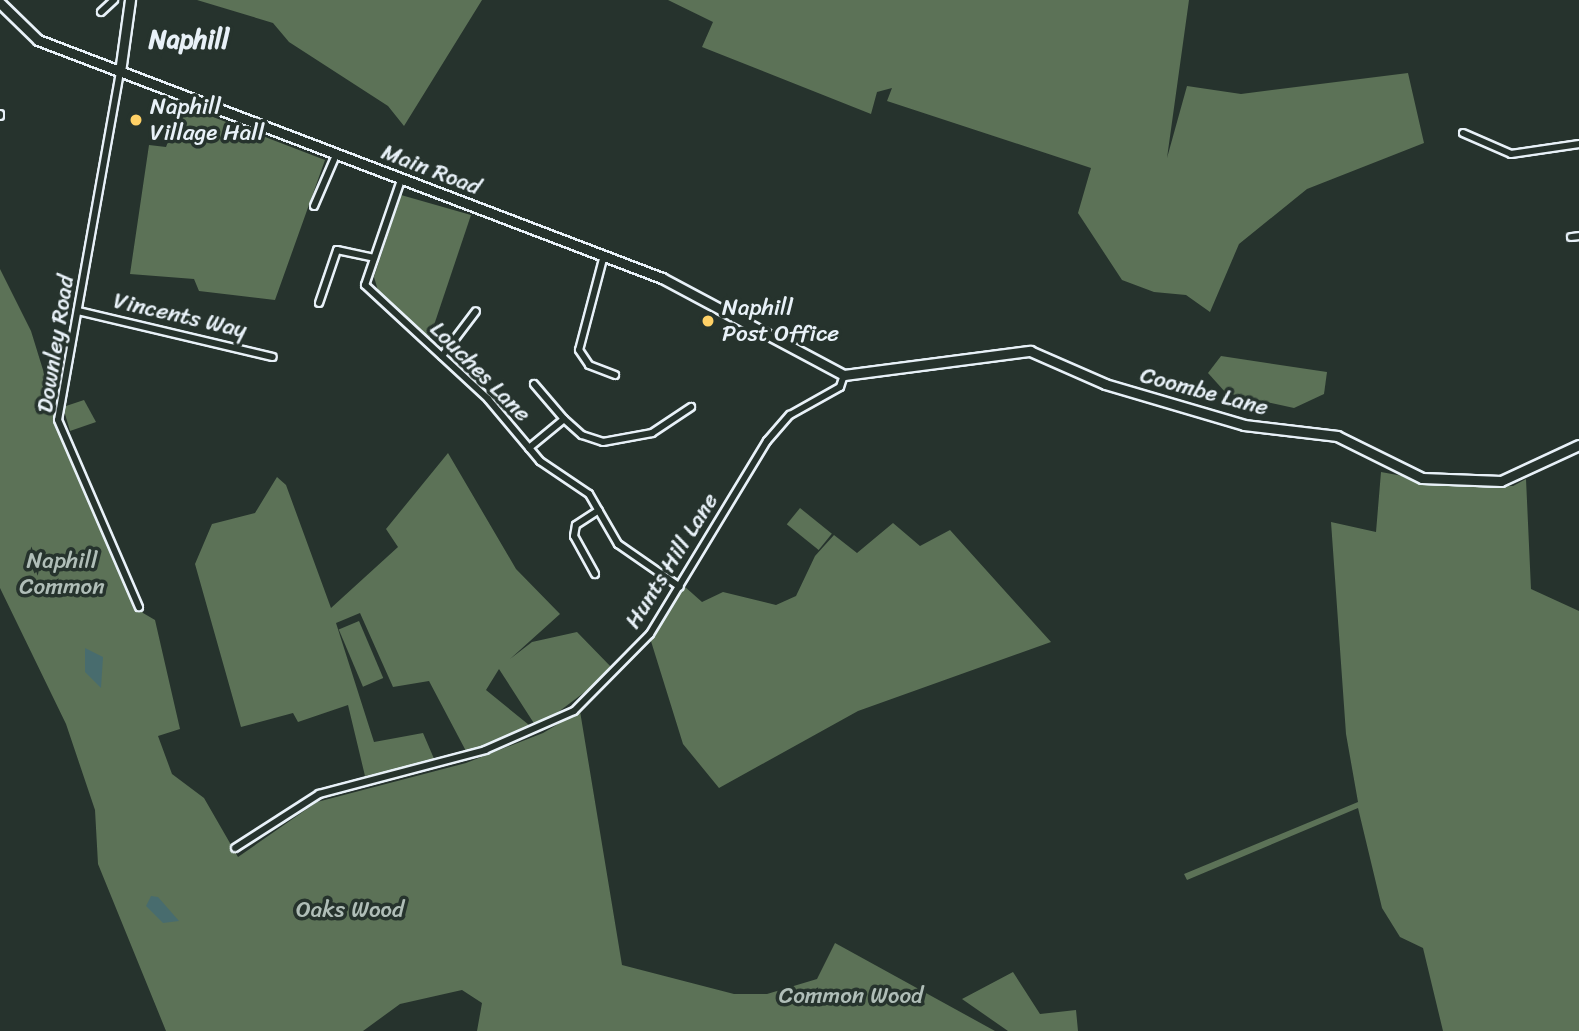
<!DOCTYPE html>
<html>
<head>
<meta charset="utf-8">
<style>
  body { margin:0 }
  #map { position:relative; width:1579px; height:1031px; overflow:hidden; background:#26332d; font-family:Sriracha,sans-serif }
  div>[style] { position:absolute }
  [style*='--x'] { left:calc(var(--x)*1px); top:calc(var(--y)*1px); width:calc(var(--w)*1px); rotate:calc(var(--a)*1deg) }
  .green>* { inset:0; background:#5c7257; transform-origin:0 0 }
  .water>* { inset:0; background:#486c6e }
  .roads { filter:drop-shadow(2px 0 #e8f1f8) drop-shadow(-2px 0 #e8f1f8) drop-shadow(0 2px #e8f1f8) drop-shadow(0 -2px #e8f1f8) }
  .street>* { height:6px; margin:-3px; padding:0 3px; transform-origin:3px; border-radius:3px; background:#26332d }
  .secondary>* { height:9px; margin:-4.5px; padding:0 4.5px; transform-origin:4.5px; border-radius:4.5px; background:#26332d }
  .dots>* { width:19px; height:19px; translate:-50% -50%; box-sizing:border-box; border:4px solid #26332d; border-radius:50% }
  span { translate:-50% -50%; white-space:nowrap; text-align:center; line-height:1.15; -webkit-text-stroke:7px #26332d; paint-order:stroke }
  .poi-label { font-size:23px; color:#e8f1f8 }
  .left { translate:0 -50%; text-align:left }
  .street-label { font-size:23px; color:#e8f1f8 }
  .park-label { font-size:23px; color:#b0beb8 }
  .quarter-label { font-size:26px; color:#e8f1f8; font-weight:700 }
</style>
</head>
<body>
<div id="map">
  <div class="green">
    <div style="clip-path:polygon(197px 0,482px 0,404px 126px,388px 106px,289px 42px,273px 23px)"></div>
    <div style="clip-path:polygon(668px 0,1189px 0,1167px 158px,1187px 86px,1241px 94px,1408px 73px,1424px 143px,1307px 189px,1239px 244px,1210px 312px,1186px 295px,1154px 292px,1122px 280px,1078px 213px,1091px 168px,887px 101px,892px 88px,877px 92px,871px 114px,702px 47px,713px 22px)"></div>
    <div style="clip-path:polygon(182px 105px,325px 160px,275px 300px,199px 291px,194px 279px,130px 274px,149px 145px,166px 147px)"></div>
    <div style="clip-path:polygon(401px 195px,471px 215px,429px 340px,379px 294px,374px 277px)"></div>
    <div style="clip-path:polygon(0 269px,31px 331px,52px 399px,143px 613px,155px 620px,180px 729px,158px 736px,172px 774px,204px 798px,238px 857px,317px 802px,466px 763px,543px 733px,580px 711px,622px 965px,734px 994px,767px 994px,817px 979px,835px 943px,995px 1031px,477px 1031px,482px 1003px,462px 990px,400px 1004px,363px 1031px,166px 1031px,98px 864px,95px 810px,66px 724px,0 588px)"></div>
    <div style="clip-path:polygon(1221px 356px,1327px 372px,1324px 394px,1294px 408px,1226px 393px,1208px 373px)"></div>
    <div style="clip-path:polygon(84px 400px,96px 422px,70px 431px,63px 407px)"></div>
    <div style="clip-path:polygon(448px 453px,516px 569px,560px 614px,510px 659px,532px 642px,577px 632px,614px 670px,537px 728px,499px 669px,486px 690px,534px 729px,467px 753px,429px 681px,393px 687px,360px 613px,336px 623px,374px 742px,423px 733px,435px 761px,365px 776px,348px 705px,298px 722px,293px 713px,241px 727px,195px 564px,212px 524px,255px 513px,277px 477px,286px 485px,331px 608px,398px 547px,386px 529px)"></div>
    <div style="clip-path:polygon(1381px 472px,1463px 487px,1513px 486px,1526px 479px,1531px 589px,1579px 611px,1579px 1031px,1443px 1031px,1423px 948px,1400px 937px,1382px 908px,1358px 808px,1187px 880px,1184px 874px,1358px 802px,1346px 734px,1331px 522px,1376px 532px)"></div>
    <div style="left:800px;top:508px;width:41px;height:21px;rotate:39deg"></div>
    <div style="clip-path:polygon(893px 523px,920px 546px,950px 530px,1051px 642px,858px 711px,719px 788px,683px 744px,650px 638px,684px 586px,702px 602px,723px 592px,776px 605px,796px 596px,815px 556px,834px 535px,857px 553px)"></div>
    <div style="left:359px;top:621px;width:62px;height:22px;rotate:67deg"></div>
    <div style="clip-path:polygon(1013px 972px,1040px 1014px,1076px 1010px,1078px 1031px,1008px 1031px,962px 999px)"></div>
  </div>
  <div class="water">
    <div style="clip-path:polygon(85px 648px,103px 657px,101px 688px,85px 672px)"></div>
    <div style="clip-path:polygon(151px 896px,158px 897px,179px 921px,163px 923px,146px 906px)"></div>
  </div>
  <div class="roads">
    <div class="street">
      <div style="--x:101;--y:12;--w:18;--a:-43"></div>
      <div style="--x:120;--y:72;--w:353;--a:100.1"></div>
      <div style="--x:58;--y:420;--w:204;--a:66.6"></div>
      <div style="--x:0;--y:114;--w:2;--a:90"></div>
      <div style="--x:1463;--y:133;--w:52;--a:23.6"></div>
      <div style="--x:1511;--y:154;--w:69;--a:-8.4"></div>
      <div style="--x:401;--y:180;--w:111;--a:108.9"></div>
      <div style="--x:365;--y:285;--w:168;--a:42.8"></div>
      <div style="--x:488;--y:399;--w:81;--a:50"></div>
      <div style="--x:540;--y:461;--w:59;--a:34"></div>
      <div style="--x:589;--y:494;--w:58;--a:59.9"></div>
      <div style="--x:618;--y:544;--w:75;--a:34.7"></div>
      <div style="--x:314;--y:206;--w:56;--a:-66.7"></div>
      <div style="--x:1571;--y:237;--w:8;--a:-7"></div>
      <div style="--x:604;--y:255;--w:98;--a:104.7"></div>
      <div style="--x:579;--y:350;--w:18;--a:56"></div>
      <div style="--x:589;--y:365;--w:28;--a:21"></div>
      <div style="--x:319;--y:303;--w:56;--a:-71.2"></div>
      <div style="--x:337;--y:250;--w:38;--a:12"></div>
      <div style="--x:78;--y:311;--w:200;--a:13.3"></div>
      <div style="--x:442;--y:356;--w:56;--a:-52.9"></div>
      <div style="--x:534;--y:384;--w:46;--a:49.4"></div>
      <div style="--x:529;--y:448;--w:45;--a:-39.6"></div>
      <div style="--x:564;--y:419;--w:24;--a:42"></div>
      <div style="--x:582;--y:435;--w:22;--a:18"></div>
      <div style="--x:603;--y:442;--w:50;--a:-10.4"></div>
      <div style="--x:652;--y:433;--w:47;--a:-33.7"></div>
      <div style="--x:595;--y:574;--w:43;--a:-118.9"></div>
      <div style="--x:574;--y:536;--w:11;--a:-80"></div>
      <div style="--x:576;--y:525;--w:27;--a:-33"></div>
      <div style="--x:235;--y:848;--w:100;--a:-32.7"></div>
      <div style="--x:319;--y:794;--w:172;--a:-14.8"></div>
      <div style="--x:485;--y:750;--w:97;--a:-23.7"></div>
      <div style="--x:574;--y:711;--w:108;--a:-45.4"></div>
      <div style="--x:650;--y:634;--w:226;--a:-58.8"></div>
      <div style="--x:767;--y:441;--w:35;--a:-49"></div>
      <div style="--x:790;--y:415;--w:57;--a:-29.2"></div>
      <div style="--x:840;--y:387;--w:13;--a:-72"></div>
    </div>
    <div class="secondary">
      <div style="--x:0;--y:3;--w:53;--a:44.2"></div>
      <div style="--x:38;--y:40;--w:668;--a:20.88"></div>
      <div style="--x:662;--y:278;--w:206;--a:28.1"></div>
      <div style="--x:844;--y:375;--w:188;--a:-7.4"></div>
      <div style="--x:1030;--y:351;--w:82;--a:23.7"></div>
      <div style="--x:1105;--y:384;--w:145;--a:16.4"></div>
      <div style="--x:1244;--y:425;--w:94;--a:6.7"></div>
      <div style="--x:1337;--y:436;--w:95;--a:26.3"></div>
      <div style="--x:1422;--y:478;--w:79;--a:2.2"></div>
      <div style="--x:1501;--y:481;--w:86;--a:-24.8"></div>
      <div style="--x:120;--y:72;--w:73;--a:-82.1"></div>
    </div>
  </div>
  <div class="dots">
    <div style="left:136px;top:120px;background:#ffd166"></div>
    <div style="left:708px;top:321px;background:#ffd166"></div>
  </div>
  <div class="poi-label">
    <span class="left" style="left:150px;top:120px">Naphill<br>Village Hall</span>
    <span class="left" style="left:722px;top:321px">Naphill<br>Post Office</span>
  </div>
  <div class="street-label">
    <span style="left:431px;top:170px;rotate:21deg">Main Road</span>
    <span style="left:180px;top:316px;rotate:13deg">Vincents Way</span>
    <span style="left:56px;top:344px;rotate:-81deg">Downley Road</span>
    <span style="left:480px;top:372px;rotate:45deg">Louches Lane</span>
    <span style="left:1204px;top:392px;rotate:15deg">Coombe Lane</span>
    <span style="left:672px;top:561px;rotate:-58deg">Hunts Hill Lane</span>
  </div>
  <div class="park-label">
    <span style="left:62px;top:574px">Naphill<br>Common</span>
    <span style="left:350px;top:910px">Oaks Wood</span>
    <span style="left:851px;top:996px">Common Wood</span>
  </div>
  <div class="quarter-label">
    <span style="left:189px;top:40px">Naphill</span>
  </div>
</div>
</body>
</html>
